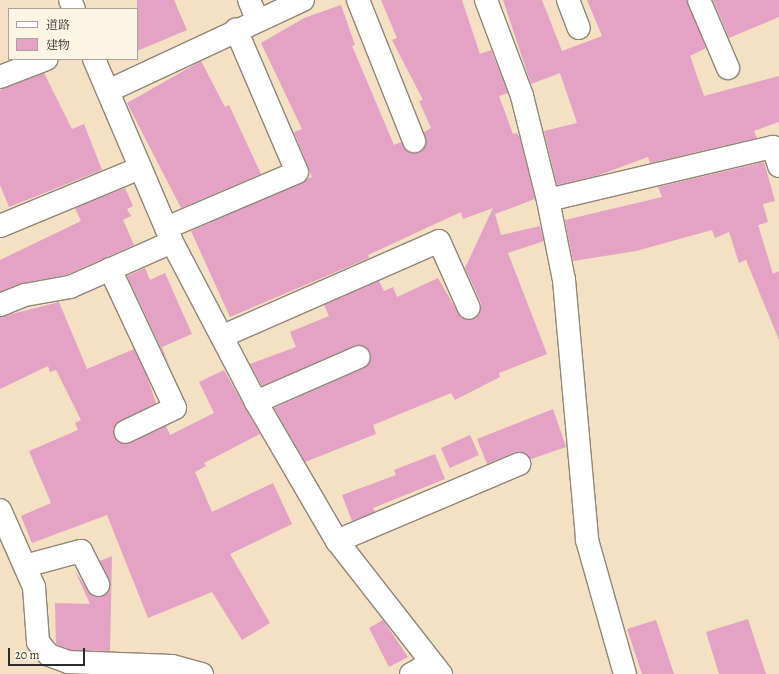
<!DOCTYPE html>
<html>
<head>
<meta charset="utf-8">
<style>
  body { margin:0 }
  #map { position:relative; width:779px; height:674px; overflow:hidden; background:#f4e0c3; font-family:Alegreya,"Noto Serif JP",serif }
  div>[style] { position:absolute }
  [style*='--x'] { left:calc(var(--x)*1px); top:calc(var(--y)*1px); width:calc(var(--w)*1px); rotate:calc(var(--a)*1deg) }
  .building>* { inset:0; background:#e4a2c4; transform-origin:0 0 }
  .roads { filter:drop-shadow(1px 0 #908677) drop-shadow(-1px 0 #908677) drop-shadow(0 1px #908677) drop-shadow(0 -1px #908677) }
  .street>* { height:22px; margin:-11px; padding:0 11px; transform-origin:11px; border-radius:11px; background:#fff }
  span { translate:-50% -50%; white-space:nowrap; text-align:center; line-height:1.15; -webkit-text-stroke:3px #fcf5e5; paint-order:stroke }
  .legend { position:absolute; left:8px; top:8px; width:130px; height:52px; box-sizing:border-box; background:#fcf5e5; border:1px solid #a8a49b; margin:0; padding:5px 7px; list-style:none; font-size:12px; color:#2b2b2b }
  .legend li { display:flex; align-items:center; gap:8px; height:20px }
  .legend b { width:20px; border:1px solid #a8a49b }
  .scale { position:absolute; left:8px; top:648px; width:77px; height:18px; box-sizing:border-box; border:2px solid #2b2b2b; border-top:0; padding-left:5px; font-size:12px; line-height:14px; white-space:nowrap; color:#2b2b2b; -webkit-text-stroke:3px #fcf5e5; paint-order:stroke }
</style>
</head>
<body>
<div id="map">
  <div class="building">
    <div style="clip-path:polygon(137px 0,174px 0,187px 30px,137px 51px)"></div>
    <div style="clip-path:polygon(381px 0,462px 0,480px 54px,491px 50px,508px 93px,499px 96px,513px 134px,517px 133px,520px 138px,535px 199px,495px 214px,501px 235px,540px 226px,544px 241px,508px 253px,547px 354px,499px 373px,500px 377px,455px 400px,451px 393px,373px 425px,376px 434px,305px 462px,274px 408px,364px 368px,371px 359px,370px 352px,361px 345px,354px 346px,262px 386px,250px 364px,296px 347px,290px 332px,329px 316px,324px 305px,379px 281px,384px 291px,393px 287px,397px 297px,438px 278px,461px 318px,474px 319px,479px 315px,481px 303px,465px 268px,493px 208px,463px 219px,461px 212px,368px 255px,369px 258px,230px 317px,191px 231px,312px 177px,294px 132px,302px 129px,261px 43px,304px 18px,341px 5px,355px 45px,352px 46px,394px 145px,401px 142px,413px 153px,424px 149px,424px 132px,431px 128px,419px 101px,423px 100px,392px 40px,397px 38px)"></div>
    <div style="clip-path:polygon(503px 0,542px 0,562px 51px,602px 36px,587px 0,687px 0,706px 48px,690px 56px,704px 96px,779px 76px,779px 122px,754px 131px,757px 138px,650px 163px,648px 157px,599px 175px,557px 185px,544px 131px,577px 123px,560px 73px,531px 84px)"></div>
    <div style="clip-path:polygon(713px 0,779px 0,779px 17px,729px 38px)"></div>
    <div style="clip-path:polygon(201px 61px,225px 107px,229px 105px,261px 174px,181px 208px,127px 103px)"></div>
    <div style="clip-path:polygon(44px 73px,72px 129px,84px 124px,102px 170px,9px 207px,0 185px,0 90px)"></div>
    <div style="clip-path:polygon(764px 162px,775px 201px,763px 204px,768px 222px,758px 225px,773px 274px,779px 271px,779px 340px,746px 260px,739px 263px,729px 232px,715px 238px,712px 230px,636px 251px,573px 261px,565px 220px,662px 197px,658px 187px)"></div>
    <div style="clip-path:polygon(125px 188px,133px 206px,127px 209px,131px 216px,123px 220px,134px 245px,66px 275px,23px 283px,0 292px,0 260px,81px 221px,75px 208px)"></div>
    <div style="clip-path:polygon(145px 268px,150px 280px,165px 273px,192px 334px,162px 347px,170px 367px,127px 276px)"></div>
    <div style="clip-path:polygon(59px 302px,87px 369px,134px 349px,147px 377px,156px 403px,115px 425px,114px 437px,118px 442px,130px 443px,166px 426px,170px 435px,214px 413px,199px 382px,224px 370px,260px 434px,204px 463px,206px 466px,195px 472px,212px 512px,273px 483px,292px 524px,230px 554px,270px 623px,242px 640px,212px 592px,148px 618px,107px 515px,32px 543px,21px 516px,51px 503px,29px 451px,78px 430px,75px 423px,81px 420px,56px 370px,50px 372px,48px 366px,0 389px,0 317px)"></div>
    <div style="clip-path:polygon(553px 409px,566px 447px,531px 459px,526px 454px,515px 452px,487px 464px,477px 439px)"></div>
    <div style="left:470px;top:435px;width:22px;height:32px;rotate:66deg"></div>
    <div style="clip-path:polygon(435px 454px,445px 479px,373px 508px,375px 512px,352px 521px,342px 495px,396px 475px,394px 470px)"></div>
    <div style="clip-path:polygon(112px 556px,110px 651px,70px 650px,56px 644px,55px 603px,90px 604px,75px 571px,91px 595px,103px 596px,110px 585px,100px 561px)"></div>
    <div style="clip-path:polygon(748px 619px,766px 674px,719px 674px,706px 632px)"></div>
    <div style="clip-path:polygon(383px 620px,408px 657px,389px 667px,369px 628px)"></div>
    <div style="clip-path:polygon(656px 620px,674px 674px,642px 674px,627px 629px)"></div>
  </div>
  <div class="roads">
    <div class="street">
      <div style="--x:70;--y:0;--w:10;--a:66"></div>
      <div style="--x:249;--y:0;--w:21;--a:67"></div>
      <div style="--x:358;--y:0;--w:152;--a:68.3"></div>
      <div style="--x:486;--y:0;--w:103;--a:69.4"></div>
      <div style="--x:522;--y:96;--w:107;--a:76"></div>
      <div style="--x:548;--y:200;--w:82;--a:78.7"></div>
      <div style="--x:564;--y:280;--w:261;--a:84.9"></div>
      <div style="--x:587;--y:540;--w:139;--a:74.2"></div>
      <div style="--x:568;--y:0;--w:30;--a:69"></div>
      <div style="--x:699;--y:0;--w:74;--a:66.9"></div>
      <div style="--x:94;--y:59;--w:199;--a:66.9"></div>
      <div style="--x:172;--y:242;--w:181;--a:62.3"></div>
      <div style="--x:256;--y:402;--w:161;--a:59.8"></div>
      <div style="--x:337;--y:541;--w:169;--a:52"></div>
      <div style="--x:0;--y:77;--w:50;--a:-21"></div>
      <div style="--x:108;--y:91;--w:215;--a:-25"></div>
      <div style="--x:548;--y:200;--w:231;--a:-13.3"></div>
      <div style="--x:773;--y:147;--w:20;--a:72"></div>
      <div style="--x:0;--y:226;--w:152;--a:-22.5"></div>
      <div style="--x:166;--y:228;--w:142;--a:-23.1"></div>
      <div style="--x:297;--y:172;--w:155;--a:-113.2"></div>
      <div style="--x:110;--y:269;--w:153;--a:64.9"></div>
      <div style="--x:175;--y:408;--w:55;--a:154.4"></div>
      <div style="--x:0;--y:305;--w:27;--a:-22"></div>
      <div style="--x:25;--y:295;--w:46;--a:-10.1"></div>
      <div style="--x:70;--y:287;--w:111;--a:-23.8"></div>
      <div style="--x:223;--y:336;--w:236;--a:-23.7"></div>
      <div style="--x:439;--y:241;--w:73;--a:65.9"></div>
      <div style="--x:256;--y:402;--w:112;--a:-23.6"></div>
      <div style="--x:0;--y:510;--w:84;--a:66.2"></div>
      <div style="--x:34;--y:587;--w:55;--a:85.8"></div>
      <div style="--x:38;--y:642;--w:17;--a:50"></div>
      <div style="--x:49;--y:655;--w:20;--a:20"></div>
      <div style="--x:68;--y:662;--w:104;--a:2.2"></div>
      <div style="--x:172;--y:666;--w:31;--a:15"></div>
      <div style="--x:337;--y:541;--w:198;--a:-22.9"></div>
      <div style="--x:25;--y:566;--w:58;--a:-15"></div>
      <div style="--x:81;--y:551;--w:38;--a:63"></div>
      <div style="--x:411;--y:674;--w:23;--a:-29"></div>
    </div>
  </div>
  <ul class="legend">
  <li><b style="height:5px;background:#fff"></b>道路</li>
  <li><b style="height:11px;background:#e4a2c4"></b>建物</li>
  </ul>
  <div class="scale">20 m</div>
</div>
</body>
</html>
